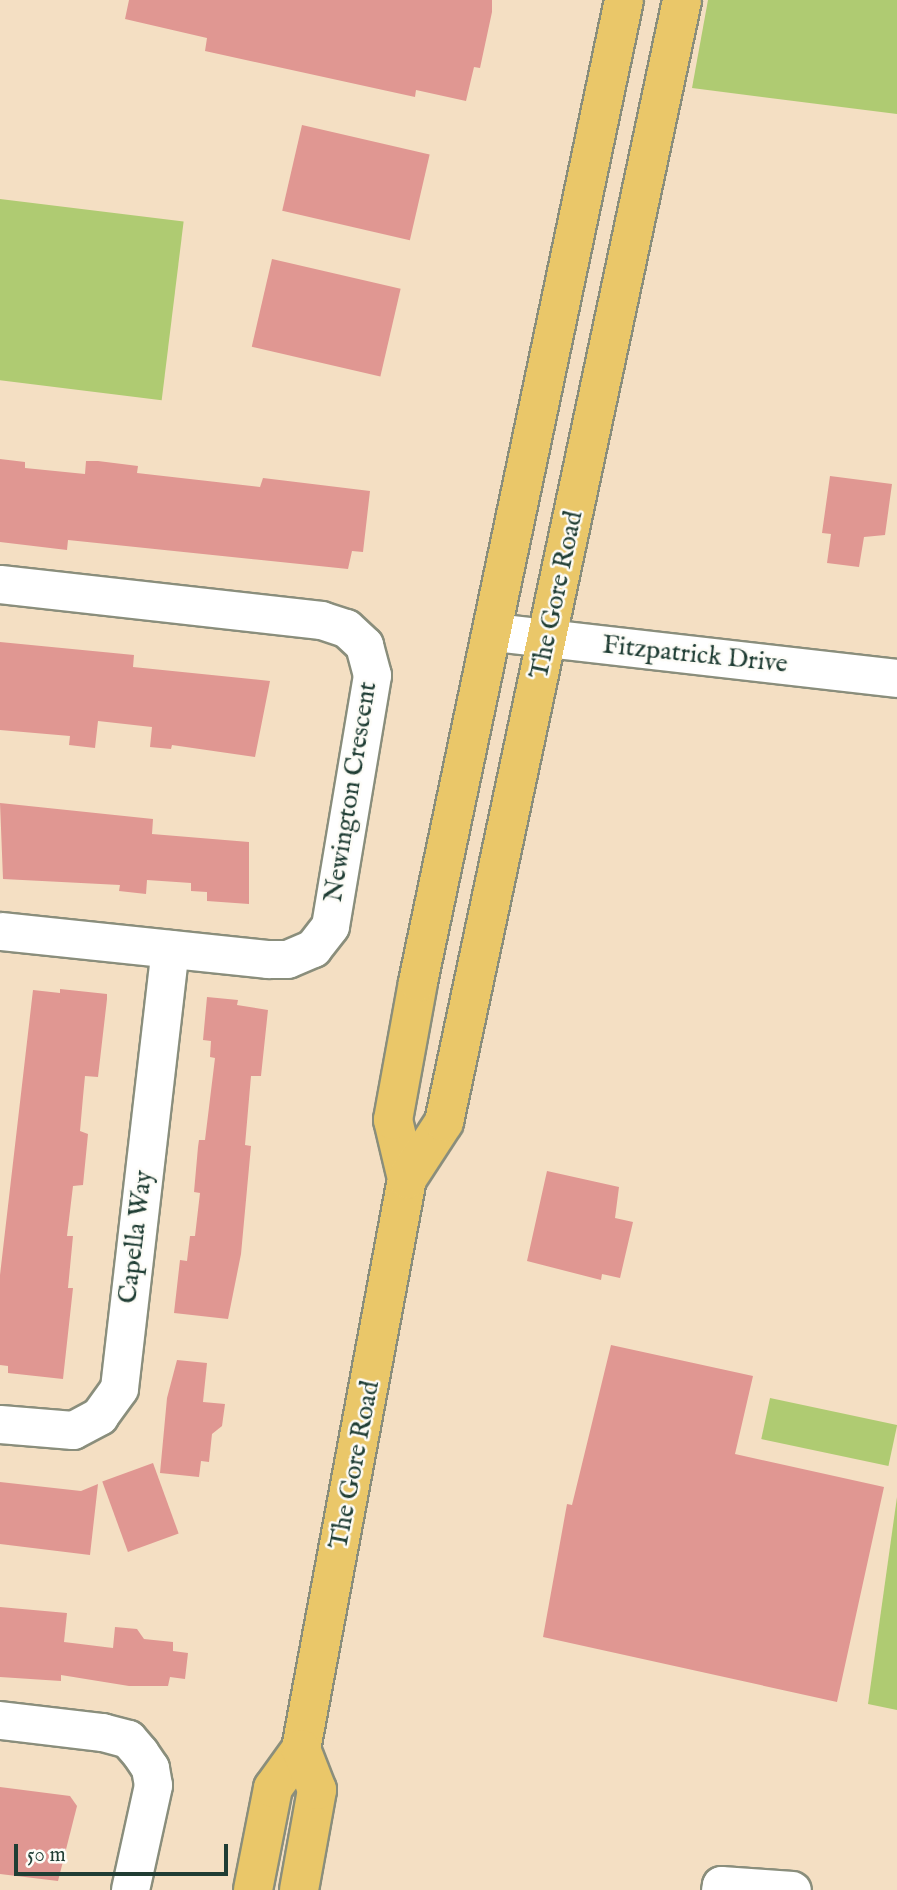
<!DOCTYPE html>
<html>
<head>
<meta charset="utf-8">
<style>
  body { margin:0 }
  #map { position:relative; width:897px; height:1890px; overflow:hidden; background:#f4dfc3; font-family:"IM FELL English",serif }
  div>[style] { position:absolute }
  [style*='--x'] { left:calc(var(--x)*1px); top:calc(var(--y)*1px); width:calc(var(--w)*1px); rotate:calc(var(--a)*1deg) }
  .green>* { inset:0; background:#afcb72; transform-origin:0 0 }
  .building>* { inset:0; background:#e09792; transform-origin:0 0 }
  .roads { filter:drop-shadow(2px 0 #8a8e7c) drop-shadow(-2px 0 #8a8e7c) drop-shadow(0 2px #8a8e7c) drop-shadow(0 -2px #8a8e7c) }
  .minor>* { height:37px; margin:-18.5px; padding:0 18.5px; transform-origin:18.5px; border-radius:18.5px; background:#fff }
  .major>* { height:38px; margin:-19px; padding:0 19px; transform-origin:19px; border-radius:19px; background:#eac769 }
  span { translate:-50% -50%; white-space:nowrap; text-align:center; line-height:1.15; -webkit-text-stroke:5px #fdfcf7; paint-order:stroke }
  .street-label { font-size:26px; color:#1f3d34 }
  .scale { position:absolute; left:14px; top:1844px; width:214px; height:32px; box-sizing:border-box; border:4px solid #1f3d34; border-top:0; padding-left:9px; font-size:21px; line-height:24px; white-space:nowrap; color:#1f3d34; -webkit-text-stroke:5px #fdfcf7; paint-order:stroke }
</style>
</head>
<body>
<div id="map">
  <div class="green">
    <div style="clip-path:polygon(708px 0,897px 0,897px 114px,692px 88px)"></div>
    <div style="left:0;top:199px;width:185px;height:180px;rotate:7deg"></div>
    <div style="left:770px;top:1398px;width:130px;height:42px;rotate:12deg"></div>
    <div style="clip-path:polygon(897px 1497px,897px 1710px,868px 1704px)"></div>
  </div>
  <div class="building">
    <div style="clip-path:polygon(129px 0,492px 0,492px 12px,480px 68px,474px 67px,466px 101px,416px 90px,415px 97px,205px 51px,207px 38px,125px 19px)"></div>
    <div style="left:302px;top:125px;width:131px;height:88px;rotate:13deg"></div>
    <div style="left:272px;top:259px;width:132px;height:90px;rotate:13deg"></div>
    <div style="clip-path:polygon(0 459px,25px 462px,25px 468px,85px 474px,86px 461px,98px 461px,138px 466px,137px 473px,260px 487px,263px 478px,370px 491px,363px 552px,352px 551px,348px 569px,68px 540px,67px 550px,0 542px)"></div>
    <div style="clip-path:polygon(830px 476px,892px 484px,885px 535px,864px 537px,859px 567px,827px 563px,831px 534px,822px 533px)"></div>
    <div style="clip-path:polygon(0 642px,134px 655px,133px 667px,270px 681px,255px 757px,172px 745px,171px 749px,150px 747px,152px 727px,98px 721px,95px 748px,69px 745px,70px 736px,0 730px)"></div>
    <div style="clip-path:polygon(0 803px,153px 819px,152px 834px,249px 842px,249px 904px,207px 901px,207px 892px,191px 891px,191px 883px,147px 880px,146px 894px,119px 891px,120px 885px,3px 879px)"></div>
    <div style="clip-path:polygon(60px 989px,107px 994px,107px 999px,98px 1077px,85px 1076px,83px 1097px,80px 1131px,88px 1134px,83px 1185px,73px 1186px,67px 1236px,73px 1236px,68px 1288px,73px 1288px,63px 1379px,8px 1373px,8px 1366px,0 1365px,0 1275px,33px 990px,60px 993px)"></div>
    <div style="clip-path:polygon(207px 997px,238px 1000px,237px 1005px,268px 1010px,261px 1076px,251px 1076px,245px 1145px,251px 1146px,241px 1254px,228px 1319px,174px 1313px,180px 1260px,187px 1261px,190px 1236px,195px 1236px,200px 1193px,194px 1192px,198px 1147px,199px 1140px,205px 1140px,215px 1058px,210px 1057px,211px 1041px,203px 1040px)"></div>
    <div style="clip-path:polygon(547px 1171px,619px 1187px,615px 1218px,633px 1222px,620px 1278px,602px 1274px,601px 1280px,527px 1261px)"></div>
    <div style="clip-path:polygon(611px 1345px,753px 1376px,735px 1454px,884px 1487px,837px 1702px,543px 1637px,567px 1504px,572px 1505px)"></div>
    <div style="clip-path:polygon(177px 1360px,207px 1363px,203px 1402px,225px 1404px,222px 1426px,212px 1434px,209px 1462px,201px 1461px,199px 1477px,160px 1473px,167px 1398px)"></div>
    <div style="left:153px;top:1463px;width:75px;height:54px;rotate:70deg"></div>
    <div style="clip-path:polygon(0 1482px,81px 1491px,98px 1484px,90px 1555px,0 1544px)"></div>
    <div style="clip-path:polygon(0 1607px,67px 1613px,64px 1642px,113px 1648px,115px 1627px,137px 1629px,144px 1639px,173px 1642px,173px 1651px,188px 1653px,185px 1679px,170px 1677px,168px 1686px,129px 1686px,61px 1675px,61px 1681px,0 1677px)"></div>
    <div style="clip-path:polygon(0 1787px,70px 1796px,77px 1806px,58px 1881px,0 1874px)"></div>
  </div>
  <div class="roads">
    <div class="minor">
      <div style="--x:0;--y:584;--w:323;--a:6.4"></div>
      <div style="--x:321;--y:620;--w:26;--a:18"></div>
      <div style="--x:346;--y:628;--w:25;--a:43"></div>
      <div style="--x:364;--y:645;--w:31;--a:75"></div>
      <div style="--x:372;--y:675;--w:254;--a:99.5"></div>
      <div style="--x:330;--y:926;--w:28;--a:128"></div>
      <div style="--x:313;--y:948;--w:28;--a:157"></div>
      <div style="--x:287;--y:959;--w:20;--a:180"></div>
      <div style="--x:267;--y:959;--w:268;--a:-174"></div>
      <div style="--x:494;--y:632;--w:406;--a:6.5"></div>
      <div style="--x:0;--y:1424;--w:73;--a:4.7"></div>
      <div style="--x:73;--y:1430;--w:30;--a:-28"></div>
      <div style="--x:99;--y:1416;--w:34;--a:-54"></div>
      <div style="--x:119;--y:1388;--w:442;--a:-83.4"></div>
      <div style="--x:0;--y:1720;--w:103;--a:6.7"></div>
      <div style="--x:102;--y:1732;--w:27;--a:15"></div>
      <div style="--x:128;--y:1739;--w:18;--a:49"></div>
      <div style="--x:140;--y:1753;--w:18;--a:56"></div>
      <div style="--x:150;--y:1768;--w:17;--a:80"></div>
      <div style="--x:153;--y:1785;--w:107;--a:102.4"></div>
      <div style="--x:720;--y:1890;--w:5;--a:-79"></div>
      <div style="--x:721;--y:1885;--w:71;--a:4"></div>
    </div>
    <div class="major">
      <div style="--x:407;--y:1179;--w:61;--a:-103.3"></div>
      <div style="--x:393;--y:1120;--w:140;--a:-79.7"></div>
      <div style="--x:418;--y:982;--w:1003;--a:-78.15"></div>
      <div style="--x:253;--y:1890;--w:104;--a:-78.9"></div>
      <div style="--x:273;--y:1788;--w:48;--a:-54.3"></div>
      <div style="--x:301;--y:1749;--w:580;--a:-79.47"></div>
      <div style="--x:407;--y:1179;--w:68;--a:-57"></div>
      <div style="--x:444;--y:1122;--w:1147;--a:-78.02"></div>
      <div style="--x:299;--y:1890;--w:102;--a:-79.8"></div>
      <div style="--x:317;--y:1790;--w:44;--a:-111.3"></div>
    </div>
  </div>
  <div class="street-label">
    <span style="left:557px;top:595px;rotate:-78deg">The Gore Road</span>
    <span style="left:695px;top:655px;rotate:6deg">Fitzpatrick Drive</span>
    <span style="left:351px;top:792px;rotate:-81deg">Newington Crescent</span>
    <span style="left:136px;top:1237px;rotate:-83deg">Capella Way</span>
    <span style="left:355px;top:1465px;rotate:-79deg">The Gore Road</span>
  </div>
  <div class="scale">50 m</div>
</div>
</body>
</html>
